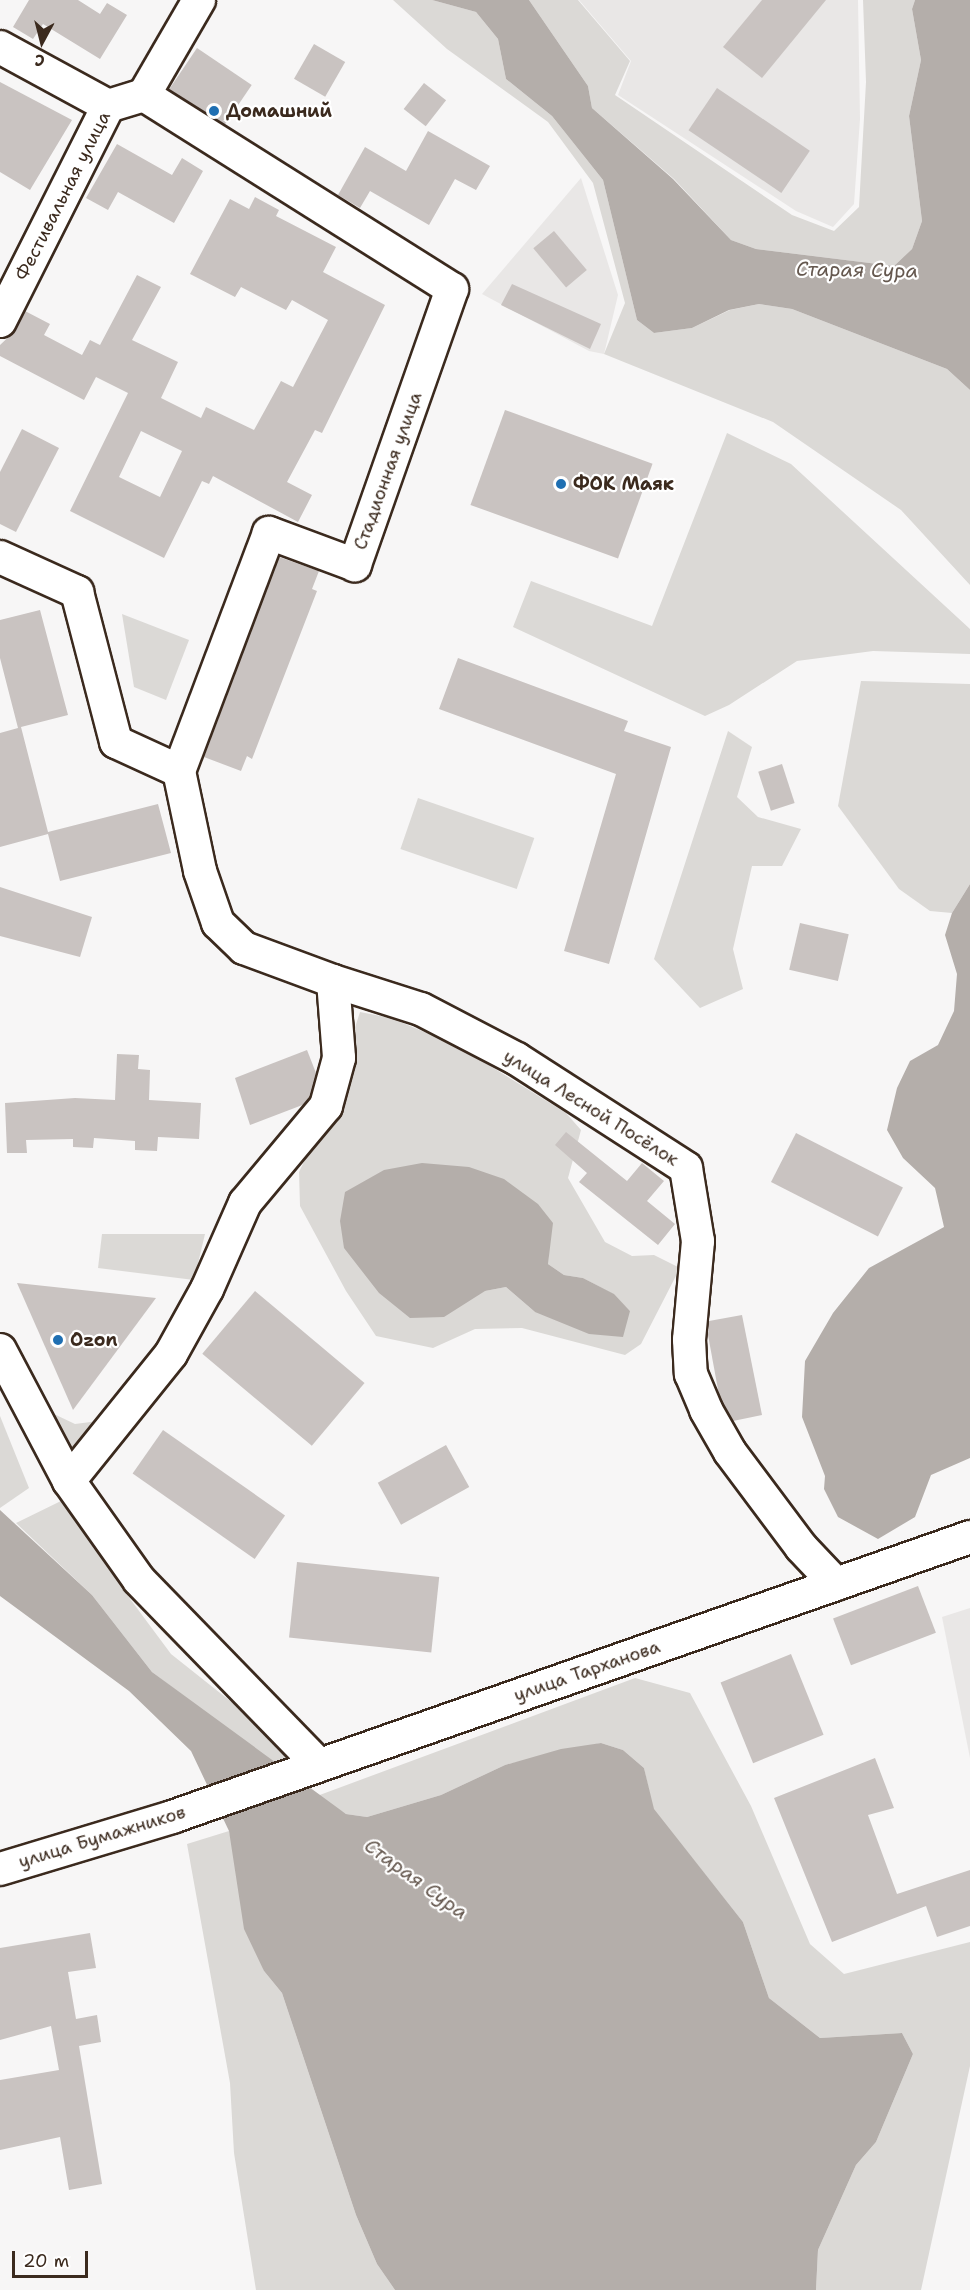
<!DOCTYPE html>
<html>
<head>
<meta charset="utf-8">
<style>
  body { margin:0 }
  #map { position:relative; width:970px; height:2290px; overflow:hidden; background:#f7f6f6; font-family:"Shantell Sans",sans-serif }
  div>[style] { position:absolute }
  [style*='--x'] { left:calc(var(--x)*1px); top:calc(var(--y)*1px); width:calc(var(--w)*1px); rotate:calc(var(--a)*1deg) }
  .built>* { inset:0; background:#e9e7e6 }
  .green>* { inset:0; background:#dbd9d6; transform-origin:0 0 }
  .water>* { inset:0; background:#b4aeaa }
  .building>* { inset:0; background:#c9c3c1; transform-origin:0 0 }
  .roads { filter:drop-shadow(2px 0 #3b2a1e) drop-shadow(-2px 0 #3b2a1e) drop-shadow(0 2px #3b2a1e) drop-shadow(0 -2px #3b2a1e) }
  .minor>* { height:32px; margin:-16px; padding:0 16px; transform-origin:16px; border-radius:16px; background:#fff }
  .dots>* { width:16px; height:16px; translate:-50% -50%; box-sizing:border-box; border:3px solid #fff; border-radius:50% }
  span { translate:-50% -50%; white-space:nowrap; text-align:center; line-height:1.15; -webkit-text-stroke:4.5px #fff; paint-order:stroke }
  .poi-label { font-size:18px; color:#3b2a1e; font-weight:700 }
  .left { translate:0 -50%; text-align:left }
  .street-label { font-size:18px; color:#3b2a1e }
  .water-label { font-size:20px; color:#65584f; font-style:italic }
  .north { position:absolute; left:12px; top:12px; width:60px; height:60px; -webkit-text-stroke:4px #fff; paint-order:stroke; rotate:187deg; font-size:16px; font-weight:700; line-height:24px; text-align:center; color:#3b2a1e }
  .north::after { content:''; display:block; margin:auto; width:21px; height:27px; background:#3b2a1e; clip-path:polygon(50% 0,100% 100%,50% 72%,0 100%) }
  .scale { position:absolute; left:12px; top:2251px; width:76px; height:27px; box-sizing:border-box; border:3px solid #3b2a1e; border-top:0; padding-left:8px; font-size:18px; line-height:21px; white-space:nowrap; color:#3b2a1e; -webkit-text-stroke:4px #fff; paint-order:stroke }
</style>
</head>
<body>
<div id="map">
  <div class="built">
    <div style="clip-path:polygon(579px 0,858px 0,860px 119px,854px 204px,833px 227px,796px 211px,618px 95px,631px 61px)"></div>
    <div style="clip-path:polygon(581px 178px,618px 295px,604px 354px,589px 351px,482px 294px)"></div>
    <div style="clip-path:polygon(970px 1608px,970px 1758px,942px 1617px)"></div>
  </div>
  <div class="green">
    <div style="clip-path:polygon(393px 0,432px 0,476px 12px,498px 39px,506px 79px,552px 116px,603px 180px,637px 320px,654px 333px,692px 328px,730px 310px,759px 304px,792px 309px,947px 369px,970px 390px,970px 585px,901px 510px,773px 422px,604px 354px,625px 303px,593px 183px,548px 122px,447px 49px)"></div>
    <div style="clip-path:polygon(529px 0,578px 0,630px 61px,615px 95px,792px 215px,834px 231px,859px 207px,866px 82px,863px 0,915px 0,912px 9px,921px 60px,909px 116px,922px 221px,912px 249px,894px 266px,756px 249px,731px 240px,674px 179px,592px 108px,588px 86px)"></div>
    <div style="clip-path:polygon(727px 433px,791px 464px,970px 629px,970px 654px,873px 651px,797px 661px,729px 705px,705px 716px,513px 627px,531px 581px,652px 626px)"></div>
    <div style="clip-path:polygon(122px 614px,189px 640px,166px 700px,134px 687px)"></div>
    <div style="clip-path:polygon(861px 681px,970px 684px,970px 884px,952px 913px,930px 911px,899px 889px,838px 806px)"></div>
    <div style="clip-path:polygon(728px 731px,752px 747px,737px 797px,758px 817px,801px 829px,782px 866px,752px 866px,733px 949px,743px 989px,700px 1008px,654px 959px)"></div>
    <div style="left:418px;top:798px;width:123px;height:54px;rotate:19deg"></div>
    <div style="clip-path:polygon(evenodd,360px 1012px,391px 1018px,458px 1046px,566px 1113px,581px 1130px,568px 1178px,605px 1242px,632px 1256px,654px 1255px,680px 1268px,641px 1344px,625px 1355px,522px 1328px,475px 1329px,433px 1348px,376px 1336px,346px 1291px,300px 1206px,299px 1172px,317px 1135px,344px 1104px,352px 1037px,360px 1012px,549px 1247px,548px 1264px,564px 1275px,583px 1278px,613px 1294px,630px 1311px,535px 1312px,506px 1287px,485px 1291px,549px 1247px)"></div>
    <div style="clip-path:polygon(102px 1234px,205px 1234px,194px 1280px,98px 1268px)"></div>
    <div style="clip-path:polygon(35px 1405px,75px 1424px,106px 1420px,71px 1469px)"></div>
    <div style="clip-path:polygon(0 1416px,29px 1488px,0 1508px)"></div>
    <div style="clip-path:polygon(63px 1500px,91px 1534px,122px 1588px,171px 1654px,293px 1751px,279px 1768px,152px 1672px,92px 1595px,16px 1523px)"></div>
    <div style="clip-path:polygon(635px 1678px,690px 1693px,751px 1806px,810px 1944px,844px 1974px,970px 1942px,970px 2066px,921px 2290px,816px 2290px,818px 2250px,856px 2165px,876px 2142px,913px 2054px,902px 2033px,820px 2038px,769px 1998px,743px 1922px,653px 1809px,644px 1768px,623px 1750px,601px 1743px,505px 1765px,441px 1795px,367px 1817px,346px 1814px,317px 1796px)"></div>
    <div style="clip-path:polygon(229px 1831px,264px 1971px,282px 1993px,356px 2215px,377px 2264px,395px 2290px,256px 2290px,234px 2153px,230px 2083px,187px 1844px)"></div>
  </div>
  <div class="water">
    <div style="clip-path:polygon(432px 0,529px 0,588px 86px,592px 108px,673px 179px,731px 240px,756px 249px,894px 266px,912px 249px,922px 221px,909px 116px,921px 60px,912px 9px,915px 0,970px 0,970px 390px,947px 369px,792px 309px,759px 304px,729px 310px,692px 328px,654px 333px,637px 320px,603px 180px,552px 116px,506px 79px,498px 39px,476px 12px)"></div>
    <div style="clip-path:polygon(970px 884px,970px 1458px,931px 1475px,915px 1517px,878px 1539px,838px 1517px,824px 1489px,825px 1476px,802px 1417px,805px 1361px,833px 1313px,869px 1268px,944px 1227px,935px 1188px,903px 1158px,887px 1130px,897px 1088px,910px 1061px,938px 1045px,954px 1011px,957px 974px,945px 935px,952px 913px)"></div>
    <div style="clip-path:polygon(422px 1163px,469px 1167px,504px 1179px,538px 1204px,553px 1223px,548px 1264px,564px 1275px,583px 1278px,614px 1294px,630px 1311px,623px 1337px,589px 1334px,535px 1312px,506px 1287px,485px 1291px,444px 1317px,410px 1318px,379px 1293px,344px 1248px,340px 1221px,345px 1192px,384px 1170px)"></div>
    <div style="clip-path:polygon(0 1510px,92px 1595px,152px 1672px,346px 1814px,367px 1817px,441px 1795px,505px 1765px,561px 1749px,601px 1743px,623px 1750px,644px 1768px,654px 1809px,743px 1922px,769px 1998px,820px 2038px,902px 2033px,913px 2054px,876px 2142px,856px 2165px,818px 2250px,816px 2290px,395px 2290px,377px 2264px,356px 2215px,282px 1993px,264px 1971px,244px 1929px,229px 1831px,191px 1751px,129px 1691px,0 1596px)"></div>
  </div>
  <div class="building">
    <div style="clip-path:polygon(29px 0,78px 0,100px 14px,107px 3px,127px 15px,100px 59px,43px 24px,33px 39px,13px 27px)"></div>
    <div style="clip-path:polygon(762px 0,826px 0,762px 78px,723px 47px)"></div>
    <div style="left:314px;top:44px;width:36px;height:40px;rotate:30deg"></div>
    <div style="left:197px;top:48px;width:66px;height:50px;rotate:34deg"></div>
    <div style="clip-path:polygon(0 82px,72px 120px,30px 190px,0 172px)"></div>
    <div style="left:424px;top:83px;width:28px;height:33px;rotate:38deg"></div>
    <div style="left:717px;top:88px;width:112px;height:51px;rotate:34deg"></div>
    <div style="clip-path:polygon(428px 131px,490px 166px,476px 190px,455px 179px,429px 225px,370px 191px,360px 208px,338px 195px,365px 147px,406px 171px)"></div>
    <div style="clip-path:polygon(117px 144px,172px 175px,182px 158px,203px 171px,174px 223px,118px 192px,108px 210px,86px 198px)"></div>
    <div style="clip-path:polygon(evenodd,255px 197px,279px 210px,276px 216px,336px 247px,323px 272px,385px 305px,322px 433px,315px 430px,287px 482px,312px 495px,298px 522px,213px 476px,209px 484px,202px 481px,164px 558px,70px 511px,128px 393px,96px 377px,84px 400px,0 356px,0 345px,16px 330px,25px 311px,50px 324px,44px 335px,82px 355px,90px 340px,100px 345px,137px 275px,161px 287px,132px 340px,178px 362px,161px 398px,201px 418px,206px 407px,254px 430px,281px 381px,293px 387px,328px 320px,292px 300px,286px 310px,241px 287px,235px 297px,190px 274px,230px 199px,249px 209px,255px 197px,141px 431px,182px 451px,160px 497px,119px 477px,141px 431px)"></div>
    <div style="left:554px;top:231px;width:51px;height:27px;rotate:50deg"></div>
    <div style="clip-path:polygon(512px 284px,601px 324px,590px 349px,501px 305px)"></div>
    <div style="left:505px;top:410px;width:157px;height:101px;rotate:20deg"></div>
    <div style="clip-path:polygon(22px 429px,59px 448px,16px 532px,0 524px,0 472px)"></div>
    <div style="clip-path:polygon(279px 557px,319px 571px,312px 589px,317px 591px,252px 759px,247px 756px,241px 771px,204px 757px)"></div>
    <div style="clip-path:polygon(40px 610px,68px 715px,21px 727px,48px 832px,158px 804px,171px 853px,60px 881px,48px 834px,0 847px,0 733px,18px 728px,0 658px,0 620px)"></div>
    <div style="clip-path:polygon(458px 658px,628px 721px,624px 731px,671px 747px,609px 964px,564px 951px,616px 774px,439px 709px)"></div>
    <div style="left:782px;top:764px;width:41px;height:25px;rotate:72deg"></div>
    <div style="clip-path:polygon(0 887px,92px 917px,80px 957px,0 936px)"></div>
    <div style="left:800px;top:923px;width:50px;height:48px;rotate:13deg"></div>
    <div style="clip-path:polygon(307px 1050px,316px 1073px,310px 1097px,305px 1104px,250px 1125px,235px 1078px)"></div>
    <div style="clip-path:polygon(117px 1054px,139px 1055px,138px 1069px,150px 1070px,149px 1100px,201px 1103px,199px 1139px,158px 1137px,157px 1151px,135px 1150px,135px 1141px,94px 1138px,93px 1148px,73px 1147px,73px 1139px,26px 1140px,27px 1153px,7px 1153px,5px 1103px,75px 1098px,115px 1100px)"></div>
    <div style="clip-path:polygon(566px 1132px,627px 1181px,642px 1163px,664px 1181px,647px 1201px,675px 1224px,658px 1245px,579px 1182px,587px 1173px,555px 1145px)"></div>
    <div style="left:796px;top:1133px;width:120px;height:55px;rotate:27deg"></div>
    <div style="clip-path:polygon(17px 1283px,156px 1298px,73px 1410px)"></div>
    <div style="left:255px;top:1291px;width:143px;height:82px;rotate:40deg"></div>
    <div style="clip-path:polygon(742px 1315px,762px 1415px,733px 1421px,719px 1395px,708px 1335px,709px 1321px)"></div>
    <div style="left:163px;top:1430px;width:149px;height:53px;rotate:35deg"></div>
    <div style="left:446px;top:1445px;width:48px;height:78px;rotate:61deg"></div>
    <div style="left:297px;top:1562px;width:143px;height:76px;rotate:6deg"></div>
    <div style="left:918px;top:1586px;width:50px;height:91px;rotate:69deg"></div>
    <div style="left:791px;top:1654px;width:87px;height:76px;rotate:68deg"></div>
    <div style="clip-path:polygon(875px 1758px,894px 1808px,868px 1815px,897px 1894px,970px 1870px,970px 1926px,937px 1937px,926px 1906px,832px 1942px,774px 1798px)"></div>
    <div style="clip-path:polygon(90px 1933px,96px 1968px,68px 1972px,76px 2019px,97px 2015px,101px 2042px,79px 2046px,102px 2184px,69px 2190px,60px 2137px,0 2150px,0 2080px,59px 2070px,51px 2026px,0 2040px,0 1948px)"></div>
  </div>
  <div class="roads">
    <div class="minor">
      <div style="--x:0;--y:47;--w:123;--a:28.6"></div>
      <div style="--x:144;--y:95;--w:364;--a:32.2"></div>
      <div style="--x:452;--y:289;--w:293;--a:109.4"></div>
      <div style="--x:355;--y:565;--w:92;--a:-159.6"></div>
      <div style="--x:269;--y:533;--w:254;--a:110.7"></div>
      <div style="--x:0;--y:321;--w:241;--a:-63.3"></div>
      <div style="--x:108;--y:106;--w:38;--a:-17"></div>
      <div style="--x:144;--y:95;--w:110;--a:-59.9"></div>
      <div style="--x:0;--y:557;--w:85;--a:24.4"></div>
      <div style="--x:77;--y:592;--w:155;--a:75.4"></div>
      <div style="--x:116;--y:742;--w:69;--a:24.7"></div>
      <div style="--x:179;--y:771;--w:102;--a:78.1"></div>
      <div style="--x:200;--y:871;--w:55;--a:70.9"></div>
      <div style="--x:218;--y:923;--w:36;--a:44"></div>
      <div style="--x:244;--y:948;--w:95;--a:20.3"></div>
      <div style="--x:333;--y:981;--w:77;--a:85.5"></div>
      <div style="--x:339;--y:1058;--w:50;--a:105.2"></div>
      <div style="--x:326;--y:1106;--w:126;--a:129.9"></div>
      <div style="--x:245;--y:1203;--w:94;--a:113.8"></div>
      <div style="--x:207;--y:1289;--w:74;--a:119"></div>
      <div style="--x:171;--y:1354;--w:163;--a:128.8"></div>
      <div style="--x:333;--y:981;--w:92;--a:17.7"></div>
      <div style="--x:421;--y:1009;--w:108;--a:27.5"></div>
      <div style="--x:517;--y:1059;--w:201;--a:32.8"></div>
      <div style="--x:686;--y:1168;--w:74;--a:80.7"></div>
      <div style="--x:698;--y:1241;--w:99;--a:95.2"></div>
      <div style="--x:689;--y:1340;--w:34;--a:87"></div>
      <div style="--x:691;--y:1374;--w:39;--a:67"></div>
      <div style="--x:706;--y:1410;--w:48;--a:60.3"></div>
      <div style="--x:730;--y:1452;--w:119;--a:53.2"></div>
      <div style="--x:801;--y:1547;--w:51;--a:46.6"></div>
      <div style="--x:0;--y:1350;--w:148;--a:62.2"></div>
      <div style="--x:69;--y:1481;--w:121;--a:54.7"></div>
      <div style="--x:139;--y:1580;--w:258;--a:45.8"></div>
      <div style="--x:0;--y:1869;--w:180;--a:-16.8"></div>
      <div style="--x:172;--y:1817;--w:846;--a:-19.33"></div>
    </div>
  </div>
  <div class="dots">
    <div style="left:214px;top:111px;background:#1f6fb2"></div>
    <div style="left:561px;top:484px;background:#1f6fb2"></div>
    <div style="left:58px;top:1340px;background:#1f6fb2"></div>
  </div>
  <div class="poi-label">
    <span class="left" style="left:226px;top:111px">Домашний</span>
    <span class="left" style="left:573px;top:484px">ФОК Маяк</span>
    <span class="left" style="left:70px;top:1340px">Ozon</span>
  </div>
  <div class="street-label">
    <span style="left:63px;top:196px;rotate:-63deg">Фестивальная улица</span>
    <span style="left:388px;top:471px;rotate:-70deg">Стадионная улица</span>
    <span style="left:591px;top:1108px;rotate:32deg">улица Лесной Посёлок</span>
    <span style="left:587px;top:1671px;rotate:-19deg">улица Тарханова</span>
    <span style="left:102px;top:1837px;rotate:-17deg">улица Бумажников</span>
  </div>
  <div class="water-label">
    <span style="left:857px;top:270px;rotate:1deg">Старая Сура</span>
    <span style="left:416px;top:1879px;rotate:36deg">Старая Сура</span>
  </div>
  <div class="north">С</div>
  <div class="scale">20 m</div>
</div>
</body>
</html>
